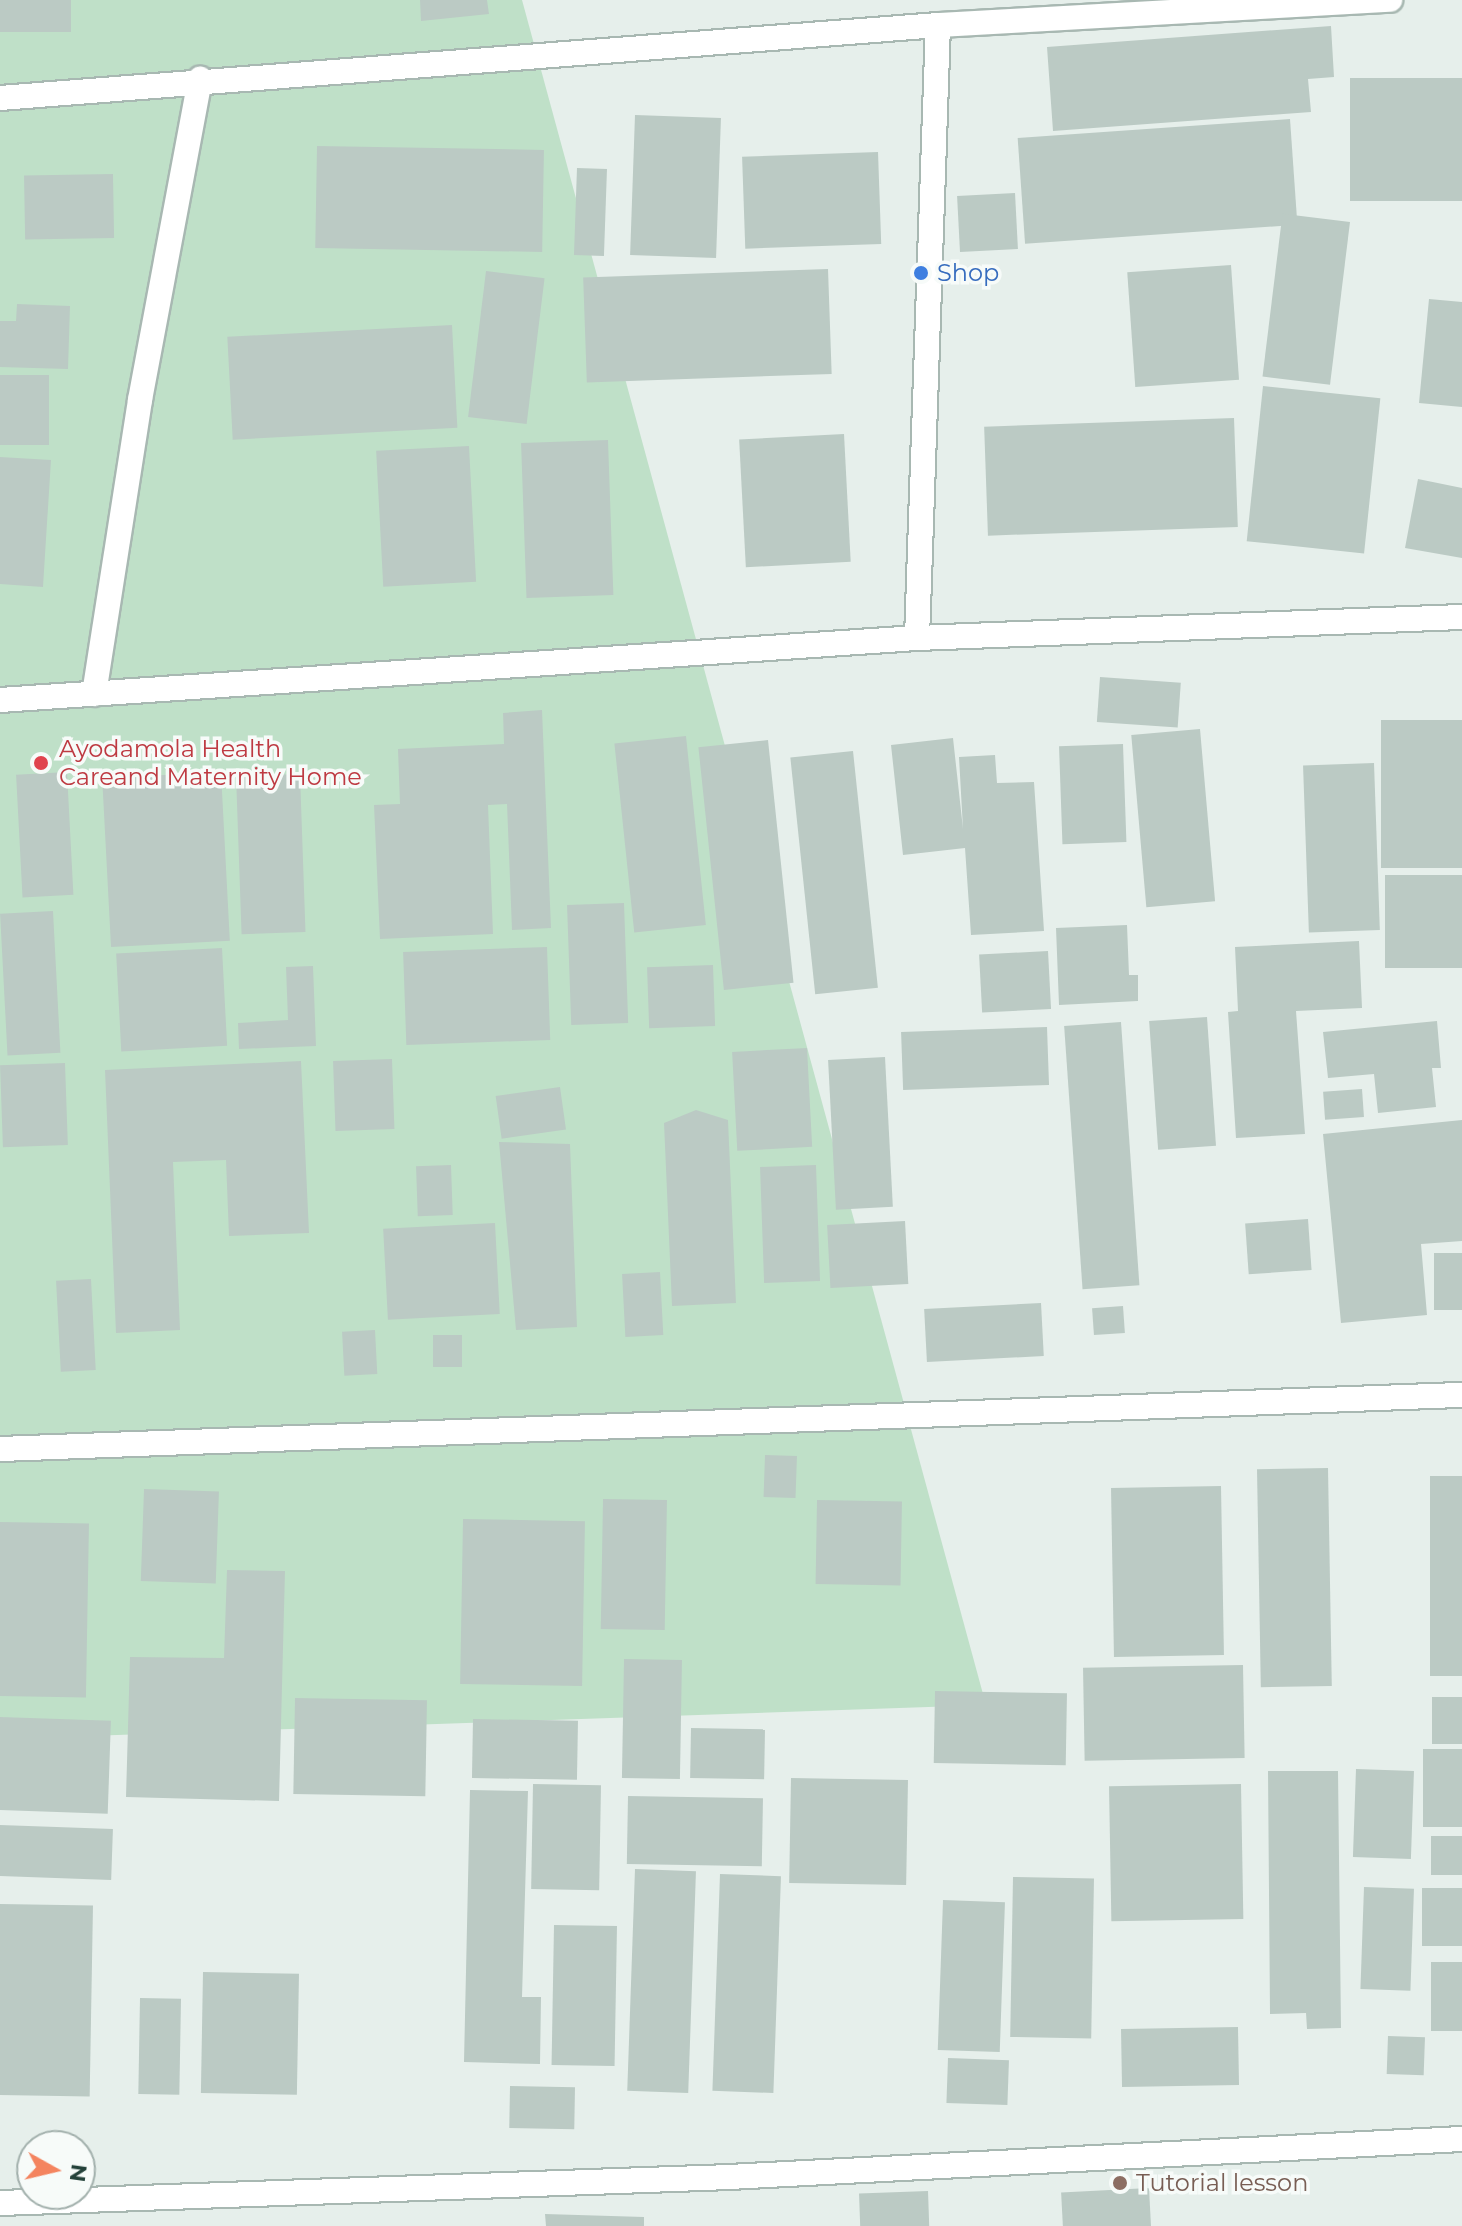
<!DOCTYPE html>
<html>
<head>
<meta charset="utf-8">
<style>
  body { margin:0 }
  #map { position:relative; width:1462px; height:2226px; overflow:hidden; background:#e6efeb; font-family:Montserrat,sans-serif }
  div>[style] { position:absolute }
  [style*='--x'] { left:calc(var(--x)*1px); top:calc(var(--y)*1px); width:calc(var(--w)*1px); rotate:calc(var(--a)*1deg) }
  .green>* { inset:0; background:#bfe0c8 }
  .building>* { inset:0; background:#bbcac4; transform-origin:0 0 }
  .roads { filter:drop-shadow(2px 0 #a8b8b2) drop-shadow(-2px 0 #a8b8b2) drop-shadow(0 2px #a8b8b2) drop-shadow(0 -2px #a8b8b2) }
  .street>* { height:24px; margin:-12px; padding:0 12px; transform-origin:12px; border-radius:12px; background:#fff }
  .dots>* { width:22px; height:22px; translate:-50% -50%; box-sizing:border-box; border:4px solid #f7fbf9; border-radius:50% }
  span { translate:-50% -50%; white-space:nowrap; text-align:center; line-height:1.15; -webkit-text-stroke:7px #f7fbf9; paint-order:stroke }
  .shop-label { font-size:24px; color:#366cbe }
  .left { translate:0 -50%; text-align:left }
  .health-label { font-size:24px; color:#be3a42 }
  .education-label { font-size:24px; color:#785e54 }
  .north { position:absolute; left:16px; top:2130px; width:80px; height:80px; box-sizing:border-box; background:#f7fbf9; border:2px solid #a3b1ad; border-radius:50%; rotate:98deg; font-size:22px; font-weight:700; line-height:32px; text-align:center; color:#24423a }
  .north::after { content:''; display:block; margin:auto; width:28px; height:36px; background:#f4845f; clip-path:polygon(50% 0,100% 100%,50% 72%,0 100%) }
</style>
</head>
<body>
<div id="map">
  <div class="green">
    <div style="clip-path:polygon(0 0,522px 0,986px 1705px,0 1739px)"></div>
  </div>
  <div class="building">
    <div style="left:0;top:0;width:71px;height:32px"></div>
    <div style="clip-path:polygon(420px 0,487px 0,489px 14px,421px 21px)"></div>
    <div style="clip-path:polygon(1331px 26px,1334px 77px,1308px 79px,1311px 112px,1053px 131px,1047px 47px)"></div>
    <div style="left:1462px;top:78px;width:123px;height:112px;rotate:90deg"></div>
    <div style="left:635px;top:115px;width:86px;height:140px;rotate:2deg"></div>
    <div style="left:1290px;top:119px;width:106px;height:273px;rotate:86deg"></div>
    <div style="left:317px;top:146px;width:227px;height:102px;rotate:1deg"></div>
    <div style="left:878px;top:152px;width:92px;height:136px;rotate:88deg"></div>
    <div style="left:577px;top:168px;width:30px;height:87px;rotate:2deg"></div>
    <div style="left:113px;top:174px;width:64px;height:89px;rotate:89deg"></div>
    <div style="left:1015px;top:193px;width:56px;height:58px;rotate:87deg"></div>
    <div style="left:1350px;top:222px;width:164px;height:68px;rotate:97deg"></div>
    <div style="left:1231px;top:265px;width:115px;height:104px;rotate:86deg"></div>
    <div style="left:828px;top:269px;width:105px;height:245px;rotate:88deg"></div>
    <div style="left:486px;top:271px;width:59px;height:147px;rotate:7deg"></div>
    <div style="clip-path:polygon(1429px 299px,1462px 302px,1462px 407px,1419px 403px)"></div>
    <div style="clip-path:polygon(17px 304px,70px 306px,68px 369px,0 367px,0 321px,16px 321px)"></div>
    <div style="left:452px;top:325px;width:103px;height:225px;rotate:87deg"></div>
    <div style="left:0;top:375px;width:49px;height:70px"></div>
    <div style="left:1263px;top:386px;width:118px;height:156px;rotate:6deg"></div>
    <div style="left:1234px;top:418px;width:109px;height:250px;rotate:88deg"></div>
    <div style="left:844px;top:434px;width:128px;height:105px;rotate:87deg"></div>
    <div style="left:608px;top:440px;width:155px;height:87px;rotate:88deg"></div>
    <div style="left:469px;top:446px;width:136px;height:93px;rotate:87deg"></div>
    <div style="clip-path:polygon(0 457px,51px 460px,43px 587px,0 584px)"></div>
    <div style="clip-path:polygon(1418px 479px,1462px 488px,1462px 558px,1405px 548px)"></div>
    <div style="left:1100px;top:677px;width:81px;height:45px;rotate:4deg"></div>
    <div style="clip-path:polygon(542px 710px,551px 928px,512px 930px,507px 804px,488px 805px,493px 934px,380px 939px,374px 805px,400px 804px,398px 749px,504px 744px,503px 713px)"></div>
    <div style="left:1462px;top:720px;width:148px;height:81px;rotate:90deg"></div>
    <div style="left:1200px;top:729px;width:173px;height:69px;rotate:85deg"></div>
    <div style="left:686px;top:736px;width:190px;height:72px;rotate:84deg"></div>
    <div style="clip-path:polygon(953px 738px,963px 829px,959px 757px,995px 755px,997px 783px,1034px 782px,1044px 931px,971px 935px,965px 848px,903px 855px,891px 745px)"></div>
    <div style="left:768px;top:740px;width:244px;height:70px;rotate:84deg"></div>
    <div style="left:1123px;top:744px;width:98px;height:64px;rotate:88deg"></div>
    <div style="left:853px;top:751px;width:238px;height:63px;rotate:84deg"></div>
    <div style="left:1374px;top:763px;width:167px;height:71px;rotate:88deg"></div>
    <div style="left:67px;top:772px;width:123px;height:51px;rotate:87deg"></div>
    <div style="left:221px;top:772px;width:169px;height:119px;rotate:87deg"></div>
    <div style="left:300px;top:774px;width:158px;height:64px;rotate:88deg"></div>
    <div style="left:1462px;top:875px;width:93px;height:77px;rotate:90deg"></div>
    <div style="left:624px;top:903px;width:120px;height:57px;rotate:88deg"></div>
    <div style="left:53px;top:911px;width:142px;height:53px;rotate:87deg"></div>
    <div style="clip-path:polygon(1127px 925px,1129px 975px,1138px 975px,1138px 1001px,1059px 1005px,1056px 928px)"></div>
    <div style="clip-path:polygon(1359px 941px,1362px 1008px,1296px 1011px,1305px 1134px,1236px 1138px,1228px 1012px,1238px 1011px,1235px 947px)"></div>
    <div style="left:547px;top:947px;width:93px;height:144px;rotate:88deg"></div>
    <div style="left:222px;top:948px;width:98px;height:106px;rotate:87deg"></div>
    <div style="left:1048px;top:951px;width:58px;height:69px;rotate:87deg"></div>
    <div style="left:713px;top:965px;width:61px;height:66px;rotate:88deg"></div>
    <div style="clip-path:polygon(313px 966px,316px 1046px,239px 1049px,238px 1023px,288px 1020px,286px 967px)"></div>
    <div style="left:1207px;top:1017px;width:129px;height:58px;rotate:86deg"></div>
    <div style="clip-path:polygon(1437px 1021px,1441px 1068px,1432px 1068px,1436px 1107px,1378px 1113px,1374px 1074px,1328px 1078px,1323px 1032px)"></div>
    <div style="left:1121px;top:1022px;width:264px;height:57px;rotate:86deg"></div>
    <div style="left:1047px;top:1027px;width:58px;height:146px;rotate:88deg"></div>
    <div style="left:807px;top:1048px;width:99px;height:75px;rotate:87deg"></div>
    <div style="left:885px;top:1057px;width:150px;height:57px;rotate:87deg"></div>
    <div style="left:392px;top:1059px;width:70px;height:59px;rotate:88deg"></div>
    <div style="clip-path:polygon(301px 1061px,309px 1233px,229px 1236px,226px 1160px,173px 1162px,180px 1330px,116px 1333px,105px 1070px)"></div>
    <div style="left:65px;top:1063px;width:82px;height:65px;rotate:88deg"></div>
    <div style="left:560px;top:1087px;width:43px;height:65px;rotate:82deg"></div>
    <div style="left:1362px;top:1089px;width:28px;height:39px;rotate:86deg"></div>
    <div style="clip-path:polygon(696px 1110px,728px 1120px,736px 1303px,672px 1306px,664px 1123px)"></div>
    <div style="clip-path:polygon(1462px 1120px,1462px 1241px,1421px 1244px,1427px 1315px,1341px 1323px,1323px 1134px)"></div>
    <div style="clip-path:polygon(499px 1142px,570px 1144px,577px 1327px,516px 1330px)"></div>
    <div style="left:451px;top:1165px;width:50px;height:35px;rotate:88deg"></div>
    <div style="left:816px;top:1165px;width:116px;height:56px;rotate:88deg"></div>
    <div style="left:1308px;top:1219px;width:51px;height:63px;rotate:86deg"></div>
    <div style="left:905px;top:1221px;width:63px;height:78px;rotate:87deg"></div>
    <div style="left:495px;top:1223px;width:91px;height:112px;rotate:87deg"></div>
    <div style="left:1462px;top:1253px;width:57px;height:28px;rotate:90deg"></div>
    <div style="left:660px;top:1272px;width:63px;height:38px;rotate:87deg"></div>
    <div style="left:91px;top:1279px;width:91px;height:35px;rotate:87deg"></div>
    <div style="left:1041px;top:1303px;width:53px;height:117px;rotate:87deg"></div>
    <div style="left:1123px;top:1306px;width:27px;height:31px;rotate:86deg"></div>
    <div style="left:375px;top:1330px;width:44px;height:33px;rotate:87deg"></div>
    <div style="left:433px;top:1335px;width:29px;height:32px"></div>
    <div style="left:765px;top:1455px;width:32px;height:42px;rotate:2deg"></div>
    <div style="left:1328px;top:1468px;width:218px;height:71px;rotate:89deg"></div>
    <div style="left:1462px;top:1476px;width:200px;height:32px;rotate:90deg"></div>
    <div style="left:1221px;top:1486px;width:169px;height:110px;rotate:89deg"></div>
    <div style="left:144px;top:1489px;width:75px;height:92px;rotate:2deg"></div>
    <div style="left:603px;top:1499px;width:64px;height:130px;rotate:1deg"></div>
    <div style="left:817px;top:1500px;width:85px;height:84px;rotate:1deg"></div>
    <div style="left:463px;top:1519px;width:122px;height:165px;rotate:1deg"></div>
    <div style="left:0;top:1522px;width:89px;height:174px;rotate:1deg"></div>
    <div style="clip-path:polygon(227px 1570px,285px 1571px,279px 1801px,126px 1797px,130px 1657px,224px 1658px)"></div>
    <div style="left:624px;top:1659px;width:58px;height:119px;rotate:1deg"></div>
    <div style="left:1243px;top:1665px;width:93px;height:160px;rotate:89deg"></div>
    <div style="left:935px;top:1691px;width:132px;height:72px;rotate:1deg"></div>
    <div style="left:1432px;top:1697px;width:30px;height:47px"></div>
    <div style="left:295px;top:1698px;width:132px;height:96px;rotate:1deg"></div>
    <div style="left:0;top:1717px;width:111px;height:93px;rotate:2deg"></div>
    <div style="left:473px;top:1719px;width:105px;height:59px;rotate:1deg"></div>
    <div style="left:691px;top:1728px;width:74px;height:50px;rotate:1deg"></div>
    <div style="left:1462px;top:1749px;width:78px;height:39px;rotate:90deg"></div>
    <div style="left:1356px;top:1769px;width:58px;height:88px;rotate:2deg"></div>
    <div style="clip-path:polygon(1268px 1771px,1338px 1771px,1341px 2028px,1307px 2029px,1306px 2013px,1270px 2014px)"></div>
    <div style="left:791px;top:1778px;width:117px;height:105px;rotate:1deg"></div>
    <div style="left:533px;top:1784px;width:68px;height:105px;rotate:1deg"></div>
    <div style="left:1241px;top:1784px;width:135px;height:132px;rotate:89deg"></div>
    <div style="clip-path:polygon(470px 1790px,528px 1791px,522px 1997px,541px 1997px,540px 2064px,464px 2062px)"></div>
    <div style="left:628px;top:1796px;width:135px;height:68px;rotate:1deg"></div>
    <div style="left:0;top:1825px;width:113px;height:51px;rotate:2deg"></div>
    <div style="left:1462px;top:1836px;width:39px;height:31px;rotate:90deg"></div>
    <div style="left:635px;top:1869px;width:61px;height:222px;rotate:2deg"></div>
    <div style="left:720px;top:1874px;width:61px;height:217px;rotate:2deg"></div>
    <div style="left:1013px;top:1877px;width:81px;height:160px;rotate:1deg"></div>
    <div style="left:1364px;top:1887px;width:50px;height:102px;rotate:2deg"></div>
    <div style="left:1462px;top:1888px;width:58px;height:40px;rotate:90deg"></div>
    <div style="left:943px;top:1900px;width:62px;height:150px;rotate:2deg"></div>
    <div style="left:0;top:1904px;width:93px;height:191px;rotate:1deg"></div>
    <div style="left:554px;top:1925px;width:63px;height:140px;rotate:1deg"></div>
    <div style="left:1462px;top:1962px;width:69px;height:31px;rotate:90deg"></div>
    <div style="left:203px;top:1972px;width:96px;height:121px;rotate:1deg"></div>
    <div style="left:140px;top:1998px;width:41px;height:96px;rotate:1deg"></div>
    <div style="left:1238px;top:2027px;width:58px;height:117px;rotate:89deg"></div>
    <div style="left:1388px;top:2036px;width:37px;height:38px;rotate:2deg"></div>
    <div style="left:948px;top:2058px;width:61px;height:45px;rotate:2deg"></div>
    <div style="left:510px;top:2086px;width:65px;height:42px;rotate:1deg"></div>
    <div style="left:1149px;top:2188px;width:38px;height:88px;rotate:87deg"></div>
    <div style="left:928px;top:2191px;width:35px;height:69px;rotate:88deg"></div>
    <div style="clip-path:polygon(545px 2214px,644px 2217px,644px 2226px,546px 2226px)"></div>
  </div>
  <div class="roads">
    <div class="street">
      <div style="--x:0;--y:98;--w:941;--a:-4.45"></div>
      <div style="--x:938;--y:25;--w:453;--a:-3.2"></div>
      <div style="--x:917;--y:638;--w:613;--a:-88.04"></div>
      <div style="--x:94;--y:694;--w:298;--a:-81.1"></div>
      <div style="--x:140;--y:400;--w:327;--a:-79.4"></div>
      <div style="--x:0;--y:700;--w:919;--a:-3.87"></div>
      <div style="--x:917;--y:638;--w:545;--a:-2.21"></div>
      <div style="--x:0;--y:1449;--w:1463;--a:-2.12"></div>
      <div style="--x:0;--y:2203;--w:729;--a:-2.04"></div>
      <div style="--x:729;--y:2177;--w:734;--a:-2.97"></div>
    </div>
  </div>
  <div class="dots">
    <div style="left:921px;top:273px;background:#3f7fe0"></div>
    <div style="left:41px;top:763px;background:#e0444e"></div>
    <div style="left:1120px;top:2183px;background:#8d6e63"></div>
  </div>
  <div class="shop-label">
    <span class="left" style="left:937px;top:273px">Shop</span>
  </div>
  <div class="health-label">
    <span class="left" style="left:59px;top:763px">Ayodamola Health<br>Careand Maternity Home</span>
  </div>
  <div class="education-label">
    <span class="left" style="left:1136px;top:2183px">Tutorial lesson</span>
  </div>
  <div class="north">N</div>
</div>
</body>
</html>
